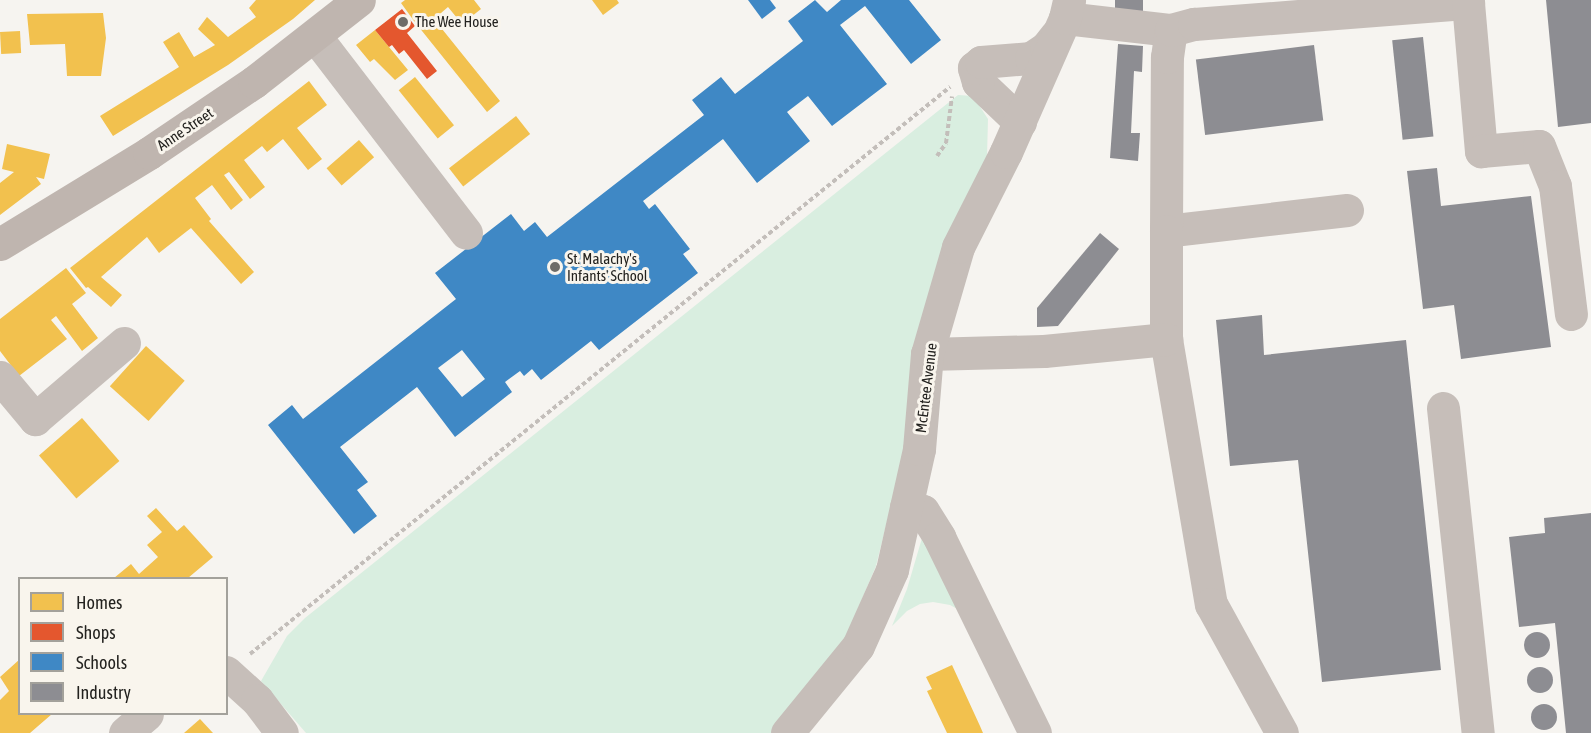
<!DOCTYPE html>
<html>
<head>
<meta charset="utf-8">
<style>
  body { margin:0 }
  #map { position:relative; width:1591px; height:733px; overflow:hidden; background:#f6f4f0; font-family:"Asap Condensed",sans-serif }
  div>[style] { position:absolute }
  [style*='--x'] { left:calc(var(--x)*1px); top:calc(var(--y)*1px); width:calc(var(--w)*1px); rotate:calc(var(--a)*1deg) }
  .green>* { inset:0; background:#d9eee0 }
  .homes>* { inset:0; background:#f2c14e; transform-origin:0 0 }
  .shops>* { inset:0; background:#e4572e }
  .schools>* { inset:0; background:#3f88c5 }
  .industry>* { inset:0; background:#8d8d92; transform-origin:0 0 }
  .round { border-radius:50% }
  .path>* { height:4px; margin-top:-2px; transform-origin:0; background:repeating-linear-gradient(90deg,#c3beba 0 4.5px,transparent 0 7.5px) }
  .minor>* { height:33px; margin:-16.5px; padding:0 16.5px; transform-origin:16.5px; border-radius:16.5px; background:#c6beb9 }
  .major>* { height:33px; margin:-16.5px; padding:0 16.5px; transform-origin:16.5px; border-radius:16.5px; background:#bfb5af }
  .dots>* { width:16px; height:16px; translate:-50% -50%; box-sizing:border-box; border:3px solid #f9f5ed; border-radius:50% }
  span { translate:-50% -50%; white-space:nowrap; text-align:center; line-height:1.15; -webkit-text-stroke:6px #f9f5ed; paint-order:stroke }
  .poi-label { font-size:15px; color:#23221f }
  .left { translate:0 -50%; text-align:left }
  .street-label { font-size:15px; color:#23221f }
  .legend { position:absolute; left:18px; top:577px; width:210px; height:138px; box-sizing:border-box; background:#f9f5ed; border:2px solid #a3a19b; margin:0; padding:8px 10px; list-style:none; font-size:18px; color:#23221f }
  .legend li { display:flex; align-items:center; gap:12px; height:30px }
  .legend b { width:30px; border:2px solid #a3a19b }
</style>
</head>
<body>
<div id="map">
  <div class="green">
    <div style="clip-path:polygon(958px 95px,973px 96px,988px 119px,987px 157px,900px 469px,876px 566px,846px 637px,815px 681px,771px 733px,306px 733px,261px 681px,287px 636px,305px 618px)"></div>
    <div style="clip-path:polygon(922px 538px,963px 612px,950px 605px,933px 602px,920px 604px,907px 611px,892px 626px,907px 589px)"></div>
  </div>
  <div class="homes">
    <div style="clip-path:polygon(256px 0,315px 0,293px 19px,228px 65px,113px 136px,100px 116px,179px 67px,163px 42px,179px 32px,194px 57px,215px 45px,198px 29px,207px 17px,228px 37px,256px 17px,249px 8px)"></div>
    <div style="clip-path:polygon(405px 0,474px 0,481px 9px,462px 24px,448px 7px,434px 19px,500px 101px,487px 112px,414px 21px,401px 3px)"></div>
    <div style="clip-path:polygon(592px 0,617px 0,619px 3px,603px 15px)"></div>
    <div style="clip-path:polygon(103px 13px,106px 38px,101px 76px,67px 76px,65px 44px,30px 45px,27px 14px)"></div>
    <div style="clip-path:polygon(375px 30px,408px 70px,395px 80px,374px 59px,370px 62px,356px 45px)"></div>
    <div style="left:20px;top:31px;width:22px;height:20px;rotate:87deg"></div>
    <div style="left:415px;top:77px;width:62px;height:21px;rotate:51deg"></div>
    <div style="clip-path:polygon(309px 81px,327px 105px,297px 128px,322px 159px,308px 170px,283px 139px,267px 152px,262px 146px,244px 160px,265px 187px,250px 199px,229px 172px,224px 175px,243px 200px,231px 210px,212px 185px,195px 198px,211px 219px,209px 221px,254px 272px,241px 284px,191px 228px,159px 253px,147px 237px,101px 277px,122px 295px,111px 307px,88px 287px,86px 288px,70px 268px)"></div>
    <div style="left:516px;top:116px;width:23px;height:85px;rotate:52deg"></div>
    <div style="left:359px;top:140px;width:23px;height:43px;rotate:49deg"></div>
    <div style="clip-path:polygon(7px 144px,50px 154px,44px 179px,36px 177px,41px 184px,0 215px,0 183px,14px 172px,2px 169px)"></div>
    <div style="clip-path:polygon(66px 268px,86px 293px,72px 304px,98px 338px,82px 351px,56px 316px,51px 320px,67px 339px,19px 376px,0 351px,0 319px)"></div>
    <div style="left:146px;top:346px;width:52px;height:54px;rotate:42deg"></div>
    <div style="left:82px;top:418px;width:57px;height:57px;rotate:49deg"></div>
    <div style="clip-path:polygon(156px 508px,177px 531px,184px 525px,213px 557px,188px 578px,114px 578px,131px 564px,139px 574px,158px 557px,147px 545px,162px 532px,147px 516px)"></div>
    <div style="clip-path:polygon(20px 659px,20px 714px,52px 714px,30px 733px,0 733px,0 700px,9px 691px,0 677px)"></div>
    <div style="clip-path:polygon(952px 665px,980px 726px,983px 733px,947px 733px,927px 691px,932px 689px,926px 677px)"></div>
    <div style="clip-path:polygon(200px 719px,213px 733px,184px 733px)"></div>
  </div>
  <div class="shops">
    <div style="clip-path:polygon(402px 9px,415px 26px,407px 33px,437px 71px,427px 79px,404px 50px,399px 54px,392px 45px,389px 47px,375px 30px)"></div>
  </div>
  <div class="schools">
    <div style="clip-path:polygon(748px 0,770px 0,776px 8px,762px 19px)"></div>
    <div style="clip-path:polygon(evenodd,815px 0,827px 12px,841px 0,909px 0,941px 40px,911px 64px,865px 6px,840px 25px,887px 84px,832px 126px,808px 96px,787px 112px,810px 141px,757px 183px,723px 139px,643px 201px,649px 209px,655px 204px,690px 249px,683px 254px,698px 273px,599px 350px,591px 341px,541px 380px,532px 369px,524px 376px,520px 371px,505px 382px,512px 392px,455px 437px,417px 387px,340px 447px,368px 482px,357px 490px,377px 516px,354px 534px,268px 425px,292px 405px,303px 419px,456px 299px,435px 273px,511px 214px,524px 231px,535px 222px,547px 237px,704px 115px,692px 100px,721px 77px,735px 94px,803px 41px,788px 21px,815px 0,462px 350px,485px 379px,462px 397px,438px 368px,462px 350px)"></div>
  </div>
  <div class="industry">
    <div style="clip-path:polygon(1115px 0,1143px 0,1143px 13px,1115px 8px)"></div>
    <div style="clip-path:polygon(1546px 0,1591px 0,1591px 123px,1558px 127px)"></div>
    <div style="left:1423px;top:37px;width:100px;height:31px;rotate:84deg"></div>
    <div style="clip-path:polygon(1118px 44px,1143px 46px,1142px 72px,1134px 71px,1131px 133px,1140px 133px,1138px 161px,1110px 158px)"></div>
    <div style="left:1314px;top:45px;width:76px;height:119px;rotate:83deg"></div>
    <div style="clip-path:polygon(1437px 168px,1441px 206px,1531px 196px,1551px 347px,1461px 359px,1454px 305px,1423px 309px,1407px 171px)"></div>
    <div style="clip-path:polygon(1100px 233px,1119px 249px,1058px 326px,1037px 327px,1037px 308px)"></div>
    <div style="clip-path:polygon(1262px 315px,1264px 355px,1406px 340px,1441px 670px,1322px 682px,1298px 460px,1230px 466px,1216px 320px)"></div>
    <div style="clip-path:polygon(1591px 513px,1591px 733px,1566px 733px,1555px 623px,1519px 627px,1509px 537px,1545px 533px,1544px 518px)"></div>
    <div class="round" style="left:1524px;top:632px;width:26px;height:26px"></div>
    <div class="round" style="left:1527px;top:667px;width:26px;height:26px"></div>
    <div class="round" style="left:1531px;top:704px;width:26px;height:26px"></div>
  </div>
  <div class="path">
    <div style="--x:937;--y:156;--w:16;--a:-55"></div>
    <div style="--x:946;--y:143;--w:47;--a:-82.7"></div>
    <div style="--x:250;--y:654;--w:901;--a:-39.01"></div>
  </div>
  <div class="minor">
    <div style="--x:1065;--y:18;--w:107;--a:6.5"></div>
    <div style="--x:315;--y:36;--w:248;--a:52.5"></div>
    <div style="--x:1020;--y:122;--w:58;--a:-136.4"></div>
    <div style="--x:978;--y:82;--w:15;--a:-106"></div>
    <div style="--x:974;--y:68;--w:9;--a:-41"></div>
    <div style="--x:981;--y:62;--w:50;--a:-4.6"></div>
    <div style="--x:1031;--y:58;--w:18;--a:-34"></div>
    <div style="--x:1046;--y:48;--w:16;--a:-52"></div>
    <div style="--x:1347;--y:210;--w:182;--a:173.4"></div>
    <div style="--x:1166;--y:231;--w:174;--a:-89.7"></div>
    <div style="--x:1167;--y:57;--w:27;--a:-82"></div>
    <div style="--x:1171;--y:30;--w:24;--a:-15"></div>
    <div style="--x:1194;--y:24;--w:275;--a:-4.4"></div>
    <div style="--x:1468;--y:3;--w:149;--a:85"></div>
    <div style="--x:1481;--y:151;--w:58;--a:-4.9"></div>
    <div style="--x:1539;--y:146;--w:43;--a:68.2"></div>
    <div style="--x:1555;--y:186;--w:129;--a:82.9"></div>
    <div style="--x:1166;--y:231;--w:108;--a:90"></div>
    <div style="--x:1166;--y:339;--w:269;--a:80.4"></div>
    <div style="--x:1211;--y:604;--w:147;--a:61.2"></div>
    <div style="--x:927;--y:354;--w:117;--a:-1.5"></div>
    <div style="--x:1044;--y:351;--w:123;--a:-5.6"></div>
    <div style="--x:0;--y:377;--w:55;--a:50.2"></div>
    <div style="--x:35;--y:419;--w:117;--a:-40.5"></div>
    <div style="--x:1443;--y:408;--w:327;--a:83.9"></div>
    <div style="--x:906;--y:507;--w:17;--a:13"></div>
    <div style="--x:923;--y:511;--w:31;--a:58"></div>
    <div style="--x:939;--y:537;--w:218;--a:63.9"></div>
    <div style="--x:226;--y:672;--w:42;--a:42.1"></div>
    <div style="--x:257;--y:700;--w:41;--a:52.9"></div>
    <div style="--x:125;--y:733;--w:29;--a:-41"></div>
    <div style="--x:787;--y:733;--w:112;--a:-50.8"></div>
    <div style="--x:858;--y:646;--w:83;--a:-65.9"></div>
    <div style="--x:892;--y:570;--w:124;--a:-77.4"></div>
    <div style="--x:919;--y:449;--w:95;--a:-85.2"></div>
    <div style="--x:927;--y:354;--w:111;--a:-73.8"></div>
    <div style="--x:958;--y:247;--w:106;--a:-63.2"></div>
    <div style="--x:1006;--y:152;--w:146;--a:-66.2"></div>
    <div style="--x:1065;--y:18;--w:18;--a:-77"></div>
  </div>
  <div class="major">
    <div style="--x:0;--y:244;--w:175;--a:-31.4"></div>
    <div style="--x:149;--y:153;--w:127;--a:-34.1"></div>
    <div style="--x:254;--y:82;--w:133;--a:-38"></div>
  </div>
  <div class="dots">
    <div style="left:403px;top:22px;background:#6d6c68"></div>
    <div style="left:555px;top:267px;background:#6d6c68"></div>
  </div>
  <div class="poi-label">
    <span class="left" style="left:415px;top:22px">The Wee House</span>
    <span class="left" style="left:567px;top:267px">St. Malachy's<br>Infants' School</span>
  </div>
  <div class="street-label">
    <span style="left:185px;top:129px;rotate:-34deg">Anne Street</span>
    <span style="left:926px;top:388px;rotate:-83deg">McEntee Avenue</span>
  </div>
  <ul class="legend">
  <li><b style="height:16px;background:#f2c14e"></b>Homes</li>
  <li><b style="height:16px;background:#e4572e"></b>Shops</li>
  <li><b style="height:16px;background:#3f88c5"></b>Schools</li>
  <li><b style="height:16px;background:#8d8d92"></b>Industry</li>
  </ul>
</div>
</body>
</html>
